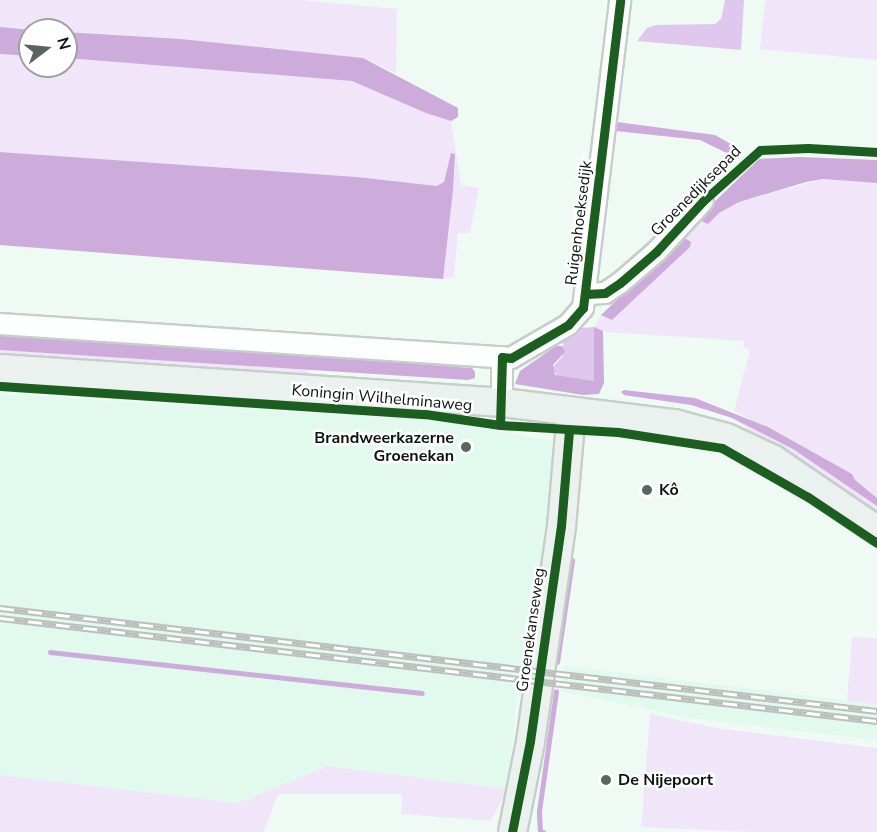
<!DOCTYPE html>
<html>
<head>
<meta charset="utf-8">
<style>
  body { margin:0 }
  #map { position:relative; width:877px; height:832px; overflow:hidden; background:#effaf5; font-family:"Nunito Sans",sans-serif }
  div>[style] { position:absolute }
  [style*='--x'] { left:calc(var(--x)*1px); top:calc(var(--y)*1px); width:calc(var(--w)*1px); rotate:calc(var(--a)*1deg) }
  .built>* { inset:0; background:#e2f9ee }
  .green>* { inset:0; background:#f1e6f9 }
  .forest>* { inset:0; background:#e0c7ed }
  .water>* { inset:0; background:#cdacdc }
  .stream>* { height:5px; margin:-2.5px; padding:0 2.5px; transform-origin:2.5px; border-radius:2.5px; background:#cdacdc }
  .roads { filter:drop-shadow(2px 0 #c5ceca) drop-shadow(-2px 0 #c5ceca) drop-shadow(0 2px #c5ceca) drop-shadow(0 -2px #c5ceca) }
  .street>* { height:20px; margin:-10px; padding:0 10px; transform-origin:10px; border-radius:10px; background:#fdfefe }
  .secondary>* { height:27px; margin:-13.5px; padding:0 13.5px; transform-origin:13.5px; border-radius:13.5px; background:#ebf1ee }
  .rail>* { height:7px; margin-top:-3.5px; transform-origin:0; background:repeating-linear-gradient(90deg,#fff 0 14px,#bcbfbe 0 28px); box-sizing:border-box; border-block:2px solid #bcbfbe }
  .cycleway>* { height:9px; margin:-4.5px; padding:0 4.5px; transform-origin:4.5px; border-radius:4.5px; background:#1b5e20 }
  .dots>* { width:16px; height:16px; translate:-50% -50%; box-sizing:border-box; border:3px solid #fff; border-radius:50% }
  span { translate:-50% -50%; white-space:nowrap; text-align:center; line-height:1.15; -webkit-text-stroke:5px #fff; paint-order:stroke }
  .street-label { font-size:16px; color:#0c1411 }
  .poi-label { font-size:16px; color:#0c1411; font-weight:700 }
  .right { translate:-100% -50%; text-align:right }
  .left { translate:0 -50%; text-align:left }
  .north { position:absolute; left:18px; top:18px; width:60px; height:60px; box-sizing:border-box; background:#fff; border:2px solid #9ea1a0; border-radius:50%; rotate:74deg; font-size:16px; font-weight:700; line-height:24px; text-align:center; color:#0c1411 }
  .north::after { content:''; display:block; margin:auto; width:21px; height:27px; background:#5b6461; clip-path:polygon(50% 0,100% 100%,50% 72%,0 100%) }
</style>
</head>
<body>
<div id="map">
  <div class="built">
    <div style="clip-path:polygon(0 394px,445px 421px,555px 442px,557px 448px,529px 662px,517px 694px,507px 789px,328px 766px,238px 803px,0 775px)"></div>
    <div style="clip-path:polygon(563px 666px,877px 704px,877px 740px,691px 718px,560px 691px)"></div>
  </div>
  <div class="green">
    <div style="clip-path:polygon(0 0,301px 0,397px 9px,396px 73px,363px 58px,181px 39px,0 27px)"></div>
    <div style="clip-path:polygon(765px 0,877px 0,877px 60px,760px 49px)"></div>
    <div style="clip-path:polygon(0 54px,30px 56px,30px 66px,66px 66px,66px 58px,352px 81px,451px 121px,461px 185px,479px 188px,470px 233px,458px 233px,454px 277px,443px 279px,443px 268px,455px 154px,451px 153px,450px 156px,444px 183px,437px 186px,357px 177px,0 152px)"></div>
    <div style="clip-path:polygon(823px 179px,877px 183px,877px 498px,855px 480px,852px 474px,734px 411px,750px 350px,743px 347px,744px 341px,606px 332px,594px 327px,601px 315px,612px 320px,644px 288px,683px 237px,699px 220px,708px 224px,719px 213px,739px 202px)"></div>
    <div style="clip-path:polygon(0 350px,307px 368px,308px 375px,289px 377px,0 360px)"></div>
    <div style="clip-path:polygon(732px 418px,793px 449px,842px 481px,877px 506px,877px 517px)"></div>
    <div style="clip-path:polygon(852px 637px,877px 638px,877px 704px,847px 701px)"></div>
    <div style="clip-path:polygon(650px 714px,717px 728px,877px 748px,877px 832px,751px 832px,641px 827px)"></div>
    <div style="clip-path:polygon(328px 766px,507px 789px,491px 821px,401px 814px,402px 794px,278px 794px,264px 832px,0 832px,0 775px,238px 803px)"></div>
  </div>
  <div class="forest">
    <div style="clip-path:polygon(725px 0,744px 0,741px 50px,637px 41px,647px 28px,656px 25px,715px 24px,721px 19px)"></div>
    <div style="clip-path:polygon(594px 327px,594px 381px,558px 377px,552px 368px,563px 356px,563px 336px,581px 328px)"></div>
  </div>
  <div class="water">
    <div style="clip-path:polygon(0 27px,32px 30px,30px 30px,30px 56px,0 54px)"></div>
    <div style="clip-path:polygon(66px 32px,181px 39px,363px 58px,458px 108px,458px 117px,451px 121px,426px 113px,352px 81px,66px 58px)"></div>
    <div style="clip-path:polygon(617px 122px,715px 135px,743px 151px,739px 159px,700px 140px,616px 131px)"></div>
    <div style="clip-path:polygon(0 152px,357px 177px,437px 186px,444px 182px,451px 153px,455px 154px,453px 190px,443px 279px,0 245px)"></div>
    <div style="clip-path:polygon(800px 157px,877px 160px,877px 183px,823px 179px,806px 182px,739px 202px,719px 213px,708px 224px,699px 220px,706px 210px,759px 159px)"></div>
    <div style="clip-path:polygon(683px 237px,691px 242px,690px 247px,612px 320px,601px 315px)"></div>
    <div style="clip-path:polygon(594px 327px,603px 331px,604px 383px,599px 394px,583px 395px,515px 384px,520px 371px,556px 346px,562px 346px,565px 352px,553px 365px,555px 375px,594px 381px)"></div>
    <div style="clip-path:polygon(0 333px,472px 368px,475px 372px,475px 378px,468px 380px,0 350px)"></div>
    <div style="clip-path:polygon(624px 390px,695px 398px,768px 427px,852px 474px,855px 480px,877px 498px,877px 506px,793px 449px,732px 418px,691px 405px,624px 395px,621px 392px)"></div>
  </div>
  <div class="stream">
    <div style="--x:50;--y:652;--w:374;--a:6.3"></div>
    <div style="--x:557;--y:662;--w:103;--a:-81.6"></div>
    <div style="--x:543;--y:832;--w:3;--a:180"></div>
    <div style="--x:540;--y:832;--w:21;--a:-93"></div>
    <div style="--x:539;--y:811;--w:121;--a:-81.9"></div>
  </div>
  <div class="roads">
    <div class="street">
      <div style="--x:586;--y:294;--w:19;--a:-3"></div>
      <div style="--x:605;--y:293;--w:18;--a:-34"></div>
      <div style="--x:620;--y:283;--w:48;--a:-40.7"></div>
      <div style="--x:656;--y:252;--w:69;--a:-47.3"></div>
      <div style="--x:0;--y:324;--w:512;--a:3.81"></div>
      <div style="--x:511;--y:358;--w:66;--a:-30.1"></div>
      <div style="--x:568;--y:325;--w:23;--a:-49"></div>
      <div style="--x:583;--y:308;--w:310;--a:-83.1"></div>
      <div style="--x:502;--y:357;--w:45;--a:90"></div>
    </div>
    <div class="secondary">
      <div style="--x:0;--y:368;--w:503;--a:3.87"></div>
      <div style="--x:502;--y:402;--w:173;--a:7"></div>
      <div style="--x:674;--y:423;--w:54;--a:15.1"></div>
      <div style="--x:726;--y:437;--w:52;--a:25.1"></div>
      <div style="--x:773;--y:459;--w:126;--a:34.3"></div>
      <div style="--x:512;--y:832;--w:93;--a:-78.8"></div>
      <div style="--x:530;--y:741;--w:217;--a:-81.8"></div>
      <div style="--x:561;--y:526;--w:114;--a:-85"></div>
    </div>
  </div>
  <div class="rail">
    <div style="--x:0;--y:608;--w:883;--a:6.7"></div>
    <div style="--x:0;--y:618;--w:883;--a:6.7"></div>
  </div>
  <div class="cycleway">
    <div style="--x:586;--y:294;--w:19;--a:-3"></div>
    <div style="--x:605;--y:293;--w:18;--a:-34"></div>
    <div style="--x:620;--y:283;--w:48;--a:-40.7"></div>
    <div style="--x:656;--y:252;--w:69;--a:-47.3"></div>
    <div style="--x:703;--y:201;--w:76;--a:-41.8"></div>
    <div style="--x:760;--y:150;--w:48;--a:-2.4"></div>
    <div style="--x:808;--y:148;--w:69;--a:3.3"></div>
    <div style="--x:0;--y:386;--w:426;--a:3.8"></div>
    <div style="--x:425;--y:414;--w:76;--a:8.3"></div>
    <div style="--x:500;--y:425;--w:118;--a:3.4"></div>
    <div style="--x:618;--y:432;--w:105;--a:8.7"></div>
    <div style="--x:722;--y:448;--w:99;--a:29.7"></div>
    <div style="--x:808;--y:497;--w:83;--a:33.7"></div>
    <div style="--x:500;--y:425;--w:68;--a:-88.3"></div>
    <div style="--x:502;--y:357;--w:9;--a:6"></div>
    <div style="--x:511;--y:358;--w:66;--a:-30.1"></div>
    <div style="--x:568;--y:325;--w:23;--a:-49"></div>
    <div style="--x:583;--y:308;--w:310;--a:-83.1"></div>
    <div style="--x:512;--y:832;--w:93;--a:-78.8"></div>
    <div style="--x:530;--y:741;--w:217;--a:-81.8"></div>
    <div style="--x:561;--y:526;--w:96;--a:-85.2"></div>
  </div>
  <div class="dots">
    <div style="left:466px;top:447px;background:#5b6461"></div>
    <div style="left:647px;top:490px;background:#5b6461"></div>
    <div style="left:606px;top:780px;background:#5b6461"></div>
  </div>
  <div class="street-label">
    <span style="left:696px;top:191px;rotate:-45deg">Groenedijksepad</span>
    <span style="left:579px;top:223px;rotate:-83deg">Ruigenhoeksedijk</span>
    <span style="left:382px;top:398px;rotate:5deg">Koningin Wilhelminaweg</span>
    <span style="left:531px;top:630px;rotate:-82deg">Groenekanseweg</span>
  </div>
  <div class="poi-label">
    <span class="right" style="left:454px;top:447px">Brandweerkazerne<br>Groenekan</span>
    <span class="left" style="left:659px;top:490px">Kô</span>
    <span class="left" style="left:618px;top:780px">De Nijepoort</span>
  </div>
  <div class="north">N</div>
</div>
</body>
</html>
